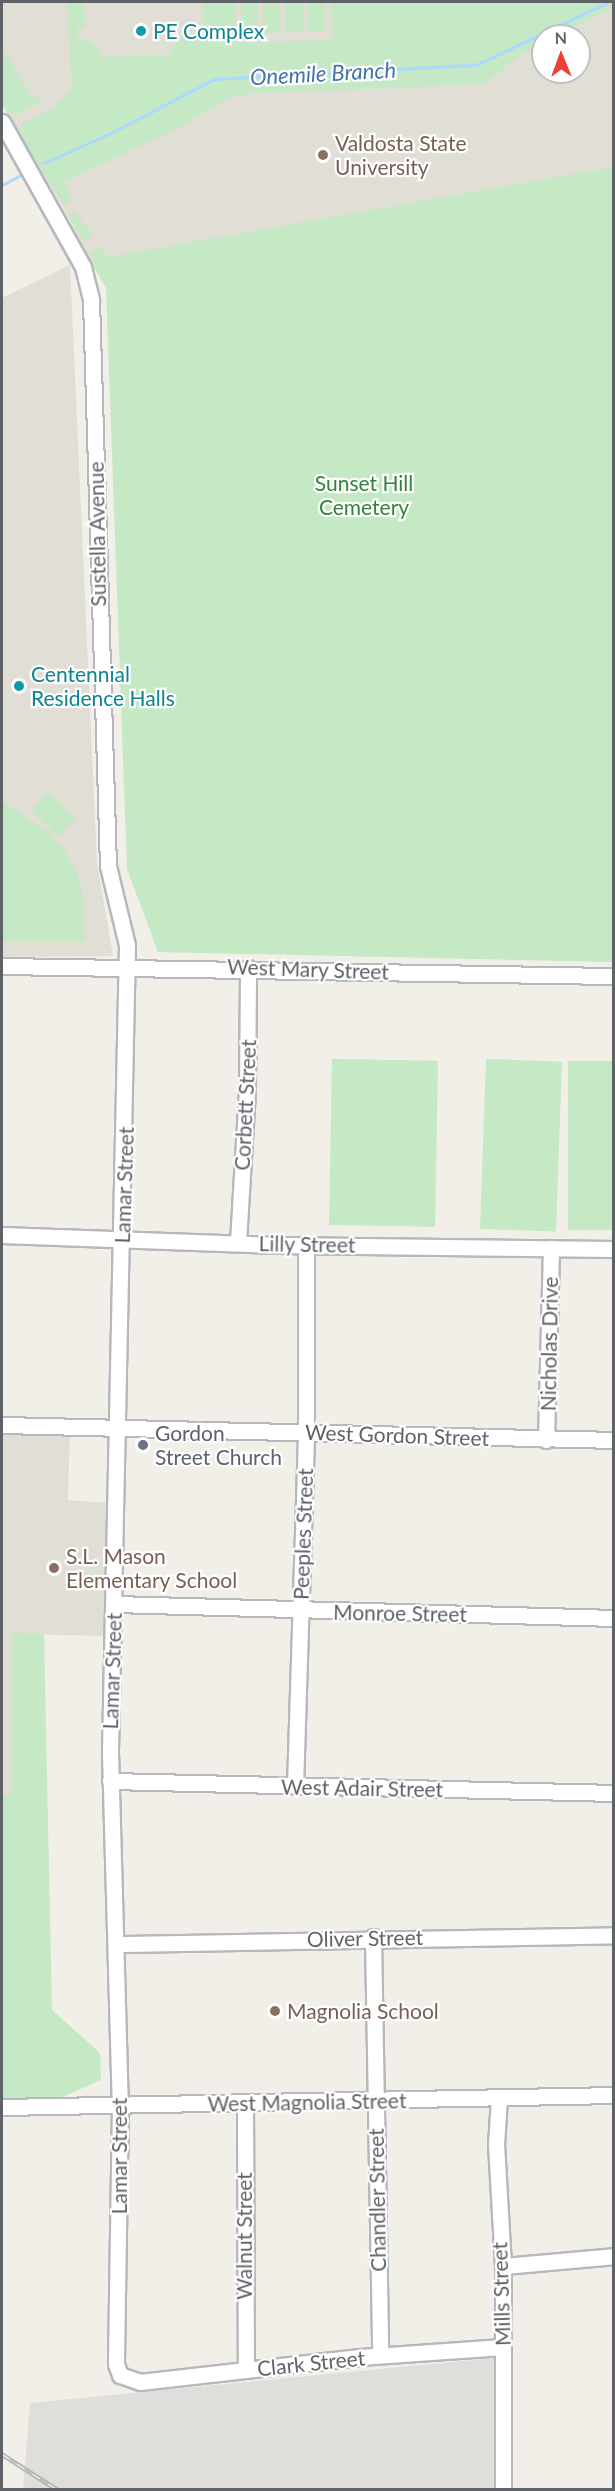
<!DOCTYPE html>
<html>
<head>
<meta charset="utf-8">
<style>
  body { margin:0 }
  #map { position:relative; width:615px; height:2491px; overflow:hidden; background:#f1efe8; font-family:Lato,sans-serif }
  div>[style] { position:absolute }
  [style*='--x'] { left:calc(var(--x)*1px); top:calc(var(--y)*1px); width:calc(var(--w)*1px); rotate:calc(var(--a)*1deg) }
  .industrial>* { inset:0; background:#e0deda }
  .education>* { inset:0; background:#e1ded6 }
  .green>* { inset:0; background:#c5e8c5; transform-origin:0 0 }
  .stream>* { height:3px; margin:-1.5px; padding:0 1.5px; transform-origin:1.5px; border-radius:1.5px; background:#aadaff }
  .roads { filter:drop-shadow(2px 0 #b5b8bc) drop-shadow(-2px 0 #b5b8bc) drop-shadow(0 2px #b5b8bc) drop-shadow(0 -2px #b5b8bc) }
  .minor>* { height:15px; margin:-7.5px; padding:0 7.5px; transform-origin:7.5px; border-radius:7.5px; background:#fff }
  .rail>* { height:5px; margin-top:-2.5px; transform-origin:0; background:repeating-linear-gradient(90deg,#fff 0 9px,#b6b7b8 0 18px); box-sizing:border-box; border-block:2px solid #b6b7b8 }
  .dots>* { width:16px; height:16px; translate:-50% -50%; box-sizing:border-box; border:3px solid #fff; border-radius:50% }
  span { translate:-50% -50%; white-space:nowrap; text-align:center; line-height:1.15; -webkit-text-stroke:4.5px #fff; paint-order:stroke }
  .culture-label { font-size:21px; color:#0d838f }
  .left { translate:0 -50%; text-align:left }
  .education-label { font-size:21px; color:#785e54 }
  .park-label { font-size:21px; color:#348238 }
  .street-label { font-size:21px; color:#5f6368 }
  .worship-label { font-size:21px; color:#5b616d }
  .water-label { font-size:22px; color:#4174aa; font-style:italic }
  .frame { position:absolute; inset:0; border:3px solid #5f6368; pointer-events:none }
  .north { position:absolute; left:531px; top:24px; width:60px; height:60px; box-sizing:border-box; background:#fff; border:2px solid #bfc1c3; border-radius:50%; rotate:359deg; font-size:16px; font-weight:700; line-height:24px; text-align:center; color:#5f6368 }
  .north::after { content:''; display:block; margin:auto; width:21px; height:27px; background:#ea4335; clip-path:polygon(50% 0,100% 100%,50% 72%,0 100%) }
</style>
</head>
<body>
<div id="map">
  <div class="industrial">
    <div style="clip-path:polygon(494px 2358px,494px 2489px,23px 2489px,30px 2403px)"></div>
  </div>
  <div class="education">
    <div style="clip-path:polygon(evenodd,2px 2px,613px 2px,613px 177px,94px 268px,69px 218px,2px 104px,2px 2px,543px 36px,579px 36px,579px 72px,543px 72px,543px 36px)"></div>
    <div style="clip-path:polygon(70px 265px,97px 863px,113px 956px,2px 957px,2px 298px)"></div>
    <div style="clip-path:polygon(2px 1430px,70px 1431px,68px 1500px,109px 1503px,105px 1636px,12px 1634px,12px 1795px,2px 1795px)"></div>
  </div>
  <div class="green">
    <div style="clip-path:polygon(67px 2px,84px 2px,85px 27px,77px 28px,78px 38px,91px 41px,99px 49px,100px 57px,170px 55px,171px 48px,184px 36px,204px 35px,203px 2px,235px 2px,237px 39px,242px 43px,329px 40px,333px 36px,331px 2px,613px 2px,614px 7px,555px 36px,543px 36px,543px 43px,518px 57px,485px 84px,248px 94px,228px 98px,184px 125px,63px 183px,72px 198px,64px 205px,19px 134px,23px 122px,56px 107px,72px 87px)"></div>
    <div style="left:241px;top:2px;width:17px;height:32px"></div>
    <div style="left:263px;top:2px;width:17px;height:31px"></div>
    <div style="left:286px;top:2px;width:17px;height:30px"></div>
    <div style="left:308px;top:2px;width:17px;height:30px"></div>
    <div style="clip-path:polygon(2px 46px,31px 97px,41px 98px,39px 103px,16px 115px,6px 111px,2px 104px)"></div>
    <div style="clip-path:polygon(613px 167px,613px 962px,158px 952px,127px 869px,106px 288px,94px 268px,90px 251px,100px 247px,107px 257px)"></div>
    <div style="clip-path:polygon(74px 211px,92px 234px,85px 242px,69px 218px)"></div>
    <div style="left:49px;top:792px;width:38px;height:25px;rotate:45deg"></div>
    <div style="clip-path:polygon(2px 801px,47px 831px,64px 850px,78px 875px,84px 902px,85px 941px,2px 941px)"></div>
    <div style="left:332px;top:1059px;width:106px;height:166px;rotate:1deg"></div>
    <div style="left:486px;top:1059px;width:76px;height:170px;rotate:2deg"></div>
    <div style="left:568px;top:1061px;width:45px;height:169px"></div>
    <div style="clip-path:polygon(12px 1633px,44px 1634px,52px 2010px,100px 2053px,101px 2080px,60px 2098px,2px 2099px,2px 1795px,12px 1795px)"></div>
  </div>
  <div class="stream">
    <div style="--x:44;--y:163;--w:73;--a:-24.1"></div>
    <div style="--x:111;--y:133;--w:116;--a:-27.7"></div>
    <div style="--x:214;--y:79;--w:262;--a:-3.1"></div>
    <div style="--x:476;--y:65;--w:146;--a:-25.5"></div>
    <div style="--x:2;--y:185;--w:21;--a:-28"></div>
  </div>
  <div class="roads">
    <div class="minor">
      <div style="--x:2;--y:122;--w:166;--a:60.8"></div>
      <div style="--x:83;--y:267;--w:34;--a:76"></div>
      <div style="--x:91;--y:300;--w:566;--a:88.28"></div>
      <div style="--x:108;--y:866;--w:81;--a:76.5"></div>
      <div style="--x:127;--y:945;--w:808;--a:91.21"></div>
      <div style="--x:110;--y:1753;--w:352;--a:88.4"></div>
      <div style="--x:120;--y:2105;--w:259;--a:90.9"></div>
      <div style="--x:116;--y:2364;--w:12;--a:70"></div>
      <div style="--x:120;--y:2375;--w:21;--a:19"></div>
      <div style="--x:140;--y:2382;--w:221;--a:-6.5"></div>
      <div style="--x:360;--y:2357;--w:143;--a:-4"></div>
      <div style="--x:2;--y:966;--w:612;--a:0.94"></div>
      <div style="--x:2;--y:1235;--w:275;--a:2.1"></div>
      <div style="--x:277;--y:1245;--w:337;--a:0.7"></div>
      <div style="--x:238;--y:1242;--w:152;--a:-86.6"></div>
      <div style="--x:247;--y:1090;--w:122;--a:-89.5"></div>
      <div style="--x:2;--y:1425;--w:612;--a:1.4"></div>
      <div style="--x:546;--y:1440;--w:192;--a:-88.5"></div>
      <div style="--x:114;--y:1604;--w:500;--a:1.6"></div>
      <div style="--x:110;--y:1781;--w:504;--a:1.36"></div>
      <div style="--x:295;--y:1786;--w:353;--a:-88.2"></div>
      <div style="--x:306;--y:1433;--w:187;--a:-90"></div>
      <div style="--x:373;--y:1937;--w:418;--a:89"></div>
      <div style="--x:118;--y:1944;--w:496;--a:-1"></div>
      <div style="--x:499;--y:2098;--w:46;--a:93.7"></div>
      <div style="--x:496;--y:2144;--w:122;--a:86.7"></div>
      <div style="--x:503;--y:2266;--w:224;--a:90"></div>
      <div style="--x:245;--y:2102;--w:268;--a:89.8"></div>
      <div style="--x:2;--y:2107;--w:612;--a:-1.12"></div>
      <div style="--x:503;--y:2266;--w:111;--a:-5.1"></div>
    </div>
  </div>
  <div class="rail">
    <div style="--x:2;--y:2454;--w:67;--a:32.7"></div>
  </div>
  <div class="dots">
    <div style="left:141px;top:31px;background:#0f9aa8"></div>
    <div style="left:323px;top:155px;background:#8d6e63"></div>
    <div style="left:19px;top:686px;background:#0f9aa8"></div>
    <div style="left:143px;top:1445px;background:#6b7280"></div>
    <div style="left:54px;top:1568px;background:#8d6e63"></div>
    <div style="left:275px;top:2011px;background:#8d6e63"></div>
  </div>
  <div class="culture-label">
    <span class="left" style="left:153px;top:31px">PE Complex</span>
    <span class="left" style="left:31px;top:686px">Centennial<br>Residence Halls</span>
  </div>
  <div class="education-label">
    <span class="left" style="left:335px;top:155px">Valdosta State<br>University</span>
    <span class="left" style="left:66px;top:1568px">S.L. Mason<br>Elementary School</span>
    <span class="left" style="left:287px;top:2011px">Magnolia School</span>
  </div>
  <div class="park-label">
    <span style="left:364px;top:495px">Sunset Hill<br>Cemetery</span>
  </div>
  <div class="street-label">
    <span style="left:97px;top:534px;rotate:-91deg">Sustella Avenue</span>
    <span style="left:308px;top:969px;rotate:2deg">West Mary Street</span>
    <span style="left:245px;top:1105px;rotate:-87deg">Corbett Street</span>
    <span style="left:124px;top:1185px;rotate:-88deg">Lamar Street</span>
    <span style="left:307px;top:1244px;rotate:1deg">Lilly Street</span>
    <span style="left:549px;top:1344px;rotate:-89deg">Nicholas Drive</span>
    <span style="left:397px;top:1435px;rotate:2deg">West Gordon Street</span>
    <span style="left:303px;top:1534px;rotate:-88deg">Peeples Street</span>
    <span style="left:400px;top:1613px;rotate:1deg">Monroe Street</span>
    <span style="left:112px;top:1671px;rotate:-88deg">Lamar Street</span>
    <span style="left:362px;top:1788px;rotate:1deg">West Adair Street</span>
    <span style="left:365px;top:1938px;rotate:-1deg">Oliver Street</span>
    <span style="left:307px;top:2102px;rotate:-1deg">West Magnolia Street</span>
    <span style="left:119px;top:2156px;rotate:-90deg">Lamar Street</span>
    <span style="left:377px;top:2200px;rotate:-91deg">Chandler Street</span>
    <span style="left:244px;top:2236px;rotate:-90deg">Walnut Street</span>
    <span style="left:501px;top:2294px;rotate:-92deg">Mills Street</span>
    <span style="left:311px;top:2363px;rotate:-6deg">Clark Street</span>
  </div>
  <div class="worship-label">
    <span class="left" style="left:155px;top:1445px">Gordon<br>Street Church</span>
  </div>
  <div class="water-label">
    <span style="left:323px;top:73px;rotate:-3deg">Onemile Branch</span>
  </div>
  <div class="frame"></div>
  <div class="north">N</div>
</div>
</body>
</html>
